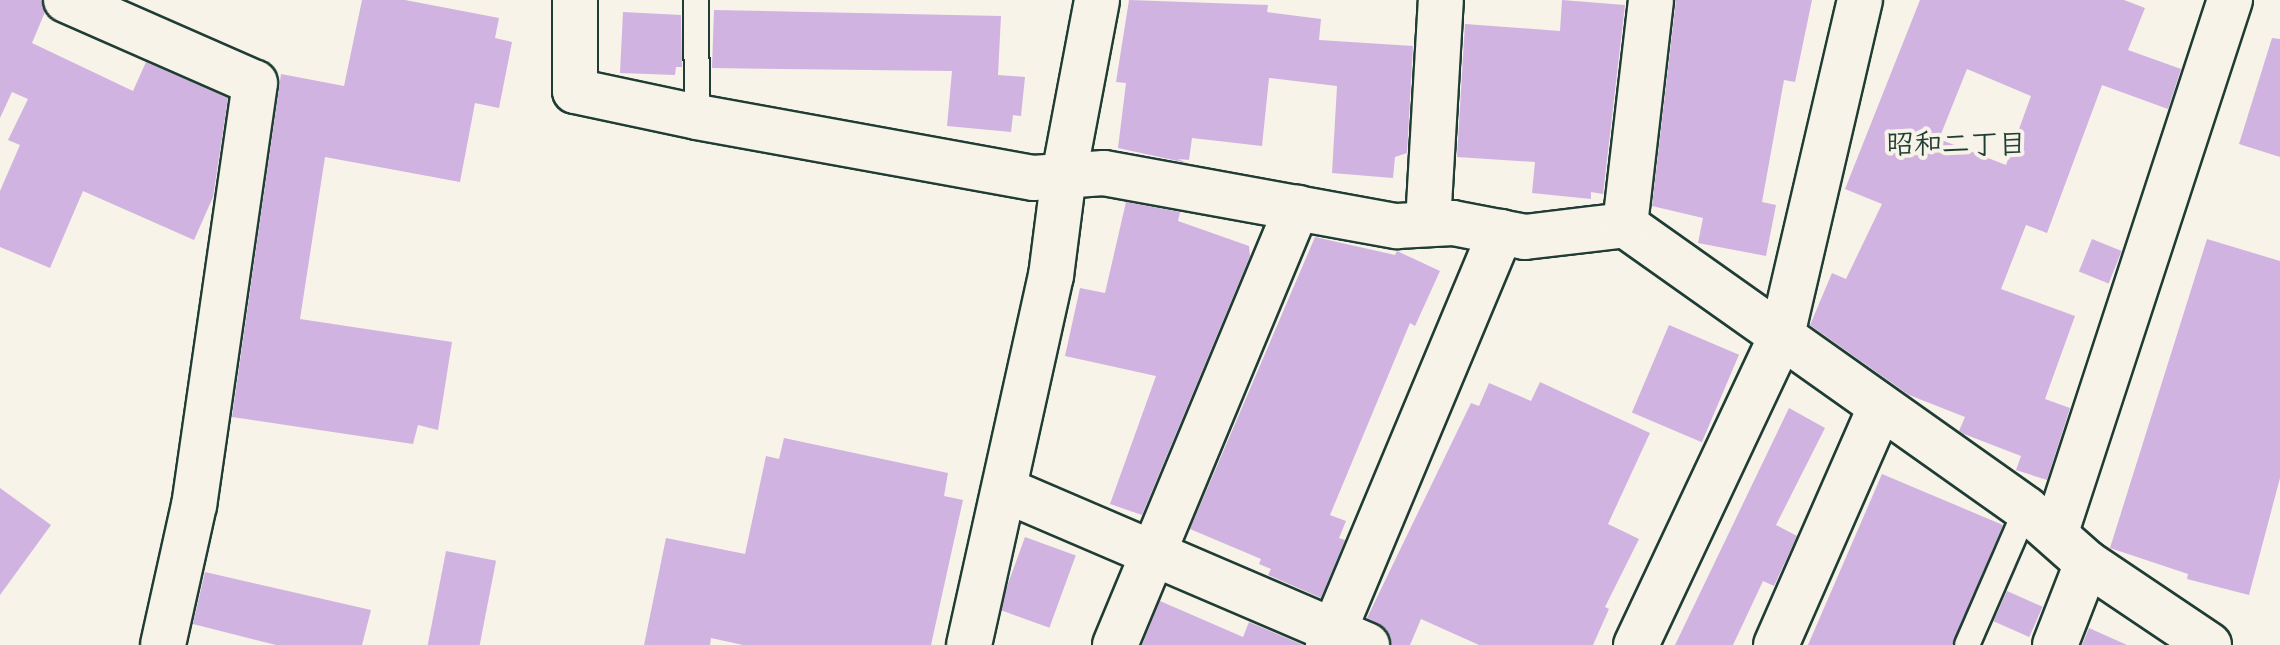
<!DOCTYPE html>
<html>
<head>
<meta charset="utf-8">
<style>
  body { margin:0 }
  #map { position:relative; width:2280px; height:645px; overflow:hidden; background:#f7f3e8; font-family:Mali,"Klee One",sans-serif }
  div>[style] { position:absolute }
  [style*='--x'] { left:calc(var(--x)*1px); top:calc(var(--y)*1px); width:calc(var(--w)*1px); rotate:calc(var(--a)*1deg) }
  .building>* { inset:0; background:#d0b3e1; transform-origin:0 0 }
  .roads { filter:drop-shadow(2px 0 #1f3d34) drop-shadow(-2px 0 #1f3d34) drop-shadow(0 2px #1f3d34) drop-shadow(0 -2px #1f3d34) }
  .service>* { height:24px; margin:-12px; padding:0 12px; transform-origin:12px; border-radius:12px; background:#f7f3e8 }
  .minor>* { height:44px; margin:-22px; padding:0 22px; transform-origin:22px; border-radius:22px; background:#f7f3e8 }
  span { translate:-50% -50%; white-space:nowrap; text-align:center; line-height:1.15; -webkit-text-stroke:8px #f7f3e8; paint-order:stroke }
  .neighbourhood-label { font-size:28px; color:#1f3d34; font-weight:700 }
</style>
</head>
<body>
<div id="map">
  <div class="building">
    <div style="clip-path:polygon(0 0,41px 0,45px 12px,32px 43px,133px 91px,146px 62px,228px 98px,213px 197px,194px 240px,83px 191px,50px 268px,0 247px,0 191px,20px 145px,8px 140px,28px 99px,12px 92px,0 118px)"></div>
    <div style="clip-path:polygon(362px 0,405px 0,499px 18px,495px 38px,512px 42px,499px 108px,475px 103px,460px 182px,325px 157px,300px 319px,452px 342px,438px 430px,418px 425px,413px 444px,232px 417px,281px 74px,344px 86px)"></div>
    <div style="clip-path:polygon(1129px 0,1268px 5px,1267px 12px,1321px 19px,1319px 40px,1413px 46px,1407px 153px,1395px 157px,1393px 178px,1332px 173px,1337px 86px,1269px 78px,1262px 146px,1192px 138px,1189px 160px,1178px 159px,1187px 163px,1118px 148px,1126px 83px,1116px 82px)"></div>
    <div style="clip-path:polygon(1562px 0,1625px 5px,1603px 194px,1591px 192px,1591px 199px,1532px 193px,1535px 162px,1457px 157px,1465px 24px,1560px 31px)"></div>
    <div style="clip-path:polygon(1676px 0,1812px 0,1795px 82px,1784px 80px,1762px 202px,1776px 205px,1766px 256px,1698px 243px,1703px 218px,1652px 206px)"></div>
    <div style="clip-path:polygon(evenodd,1920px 0,2124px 0,2145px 8px,2128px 50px,2181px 69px,2168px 109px,2102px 85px,2047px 233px,2026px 225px,2001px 289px,2075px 316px,2045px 399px,2070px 408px,2047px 480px,2016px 470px,2021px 456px,1964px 434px,1959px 431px,1965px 417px,1909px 395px,1810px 325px,1832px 273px,1846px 279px,1882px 204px,1845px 189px,1920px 0,1967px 69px,2031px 96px,2006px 165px,1939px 139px,1967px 69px)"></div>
    <div style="clip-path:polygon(714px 10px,1001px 16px,998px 75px,1025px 77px,1021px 116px,1013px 115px,1011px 132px,947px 126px,952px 71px,712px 68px)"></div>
    <div style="clip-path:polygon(623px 12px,681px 15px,682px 67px,676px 67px,675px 75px,620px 73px)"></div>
    <div style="clip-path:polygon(2272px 38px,2280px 39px,2280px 157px,2239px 144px)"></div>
    <div style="clip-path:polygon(1126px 202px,1180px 212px,1178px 221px,1249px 246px,1250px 256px,1142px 515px,1110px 504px,1156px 376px,1065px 356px,1080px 288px,1105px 293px)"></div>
    <div style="clip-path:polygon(1315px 237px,1395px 255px,1397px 251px,1440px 271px,1415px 326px,1410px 323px,1330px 515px,1346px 521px,1339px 538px,1345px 540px,1321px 598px,1268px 575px,1271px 569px,1259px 564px,1261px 559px,1190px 529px)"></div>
    <div style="left:2092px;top:239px;width:32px;height:35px;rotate:22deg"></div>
    <div style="clip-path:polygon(2207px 239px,2280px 261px,2280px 478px,2249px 595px,2187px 579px,2188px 574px,2110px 548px)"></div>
    <div style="left:1669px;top:325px;width:76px;height:95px;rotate:23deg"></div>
    <div style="clip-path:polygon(1540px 382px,1650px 433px,1608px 524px,1639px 539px,1605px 607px,1609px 609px,1593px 645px,1479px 645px,1421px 619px,1410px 645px,1392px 645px,1386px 629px,1367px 618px,1471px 403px,1479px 406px,1489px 383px,1531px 401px)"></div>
    <div style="clip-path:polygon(1789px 408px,1825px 428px,1776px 525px,1797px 536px,1774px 586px,1763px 581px,1733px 645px,1675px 645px)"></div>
    <div style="clip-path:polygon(784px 438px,948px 473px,944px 496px,963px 500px,931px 645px,743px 645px,711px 638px,710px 645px,644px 645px,666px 538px,745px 554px,766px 456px,779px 459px)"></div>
    <div style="clip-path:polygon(1882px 474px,2003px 525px,1952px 645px,1808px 645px)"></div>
    <div style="clip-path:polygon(0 488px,51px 525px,0 595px)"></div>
    <div style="left:1025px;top:537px;width:54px;height:77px;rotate:20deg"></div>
    <div style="left:446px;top:551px;width:51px;height:96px;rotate:11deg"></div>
    <div style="clip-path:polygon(205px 572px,371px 610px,362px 645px,276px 645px,193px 624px)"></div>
    <div style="left:2007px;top:591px;width:39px;height:33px;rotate:24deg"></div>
    <div style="clip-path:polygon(1160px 601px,1243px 637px,1249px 622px,1303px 645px,1142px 645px)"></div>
    <div style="clip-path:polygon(2089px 628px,2127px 645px,2082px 645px)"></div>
  </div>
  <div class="roads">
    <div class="service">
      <div style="--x:696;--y:0;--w:117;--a:89.5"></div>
      <div style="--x:1967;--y:645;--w:148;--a:-66.5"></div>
    </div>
    <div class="minor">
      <div style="--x:66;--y:0;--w:206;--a:23.7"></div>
      <div style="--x:255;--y:83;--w:426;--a:98.2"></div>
      <div style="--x:194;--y:505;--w:143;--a:102.5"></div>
      <div style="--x:575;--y:0;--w:91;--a:90"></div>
      <div style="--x:575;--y:91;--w:125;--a:12"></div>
      <div style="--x:697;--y:117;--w:341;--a:10.3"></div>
      <div style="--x:1033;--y:178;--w:71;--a:-4"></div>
      <div style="--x:1104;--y:173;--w:298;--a:10.3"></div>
      <div style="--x:1397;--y:226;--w:56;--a:-3.1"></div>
      <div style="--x:1453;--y:223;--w:73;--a:11"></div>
      <div style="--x:1525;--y:237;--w:101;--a:-6.8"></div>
      <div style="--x:1625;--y:225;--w:491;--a:35.3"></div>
      <div style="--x:2026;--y:509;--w:81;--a:41.5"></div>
      <div style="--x:2087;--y:563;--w:147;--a:33.9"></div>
      <div style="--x:1428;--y:223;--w:223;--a:-86.7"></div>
      <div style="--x:1625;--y:225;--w:226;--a:-83.4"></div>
      <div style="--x:1005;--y:490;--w:394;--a:23.2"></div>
      <div style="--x:2056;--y:532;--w:560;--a:-71.89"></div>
      <div style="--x:969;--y:645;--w:378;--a:-77.5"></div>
      <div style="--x:1051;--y:276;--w:102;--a:-82.7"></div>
      <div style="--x:1064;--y:175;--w:178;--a:-79.3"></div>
      <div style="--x:1115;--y:645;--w:474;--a:-67.4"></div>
      <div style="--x:1328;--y:645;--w:448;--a:-67.3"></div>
      <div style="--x:1636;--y:645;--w:343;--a:-64.8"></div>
      <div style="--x:1782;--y:335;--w:344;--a:-76.9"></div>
      <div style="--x:1776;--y:645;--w:259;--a:-66.3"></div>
      <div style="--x:2055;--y:645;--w:88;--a:-68.7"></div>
    </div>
  </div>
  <div class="neighbourhood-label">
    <span style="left:1956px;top:142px">昭和二丁目</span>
  </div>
</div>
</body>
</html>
